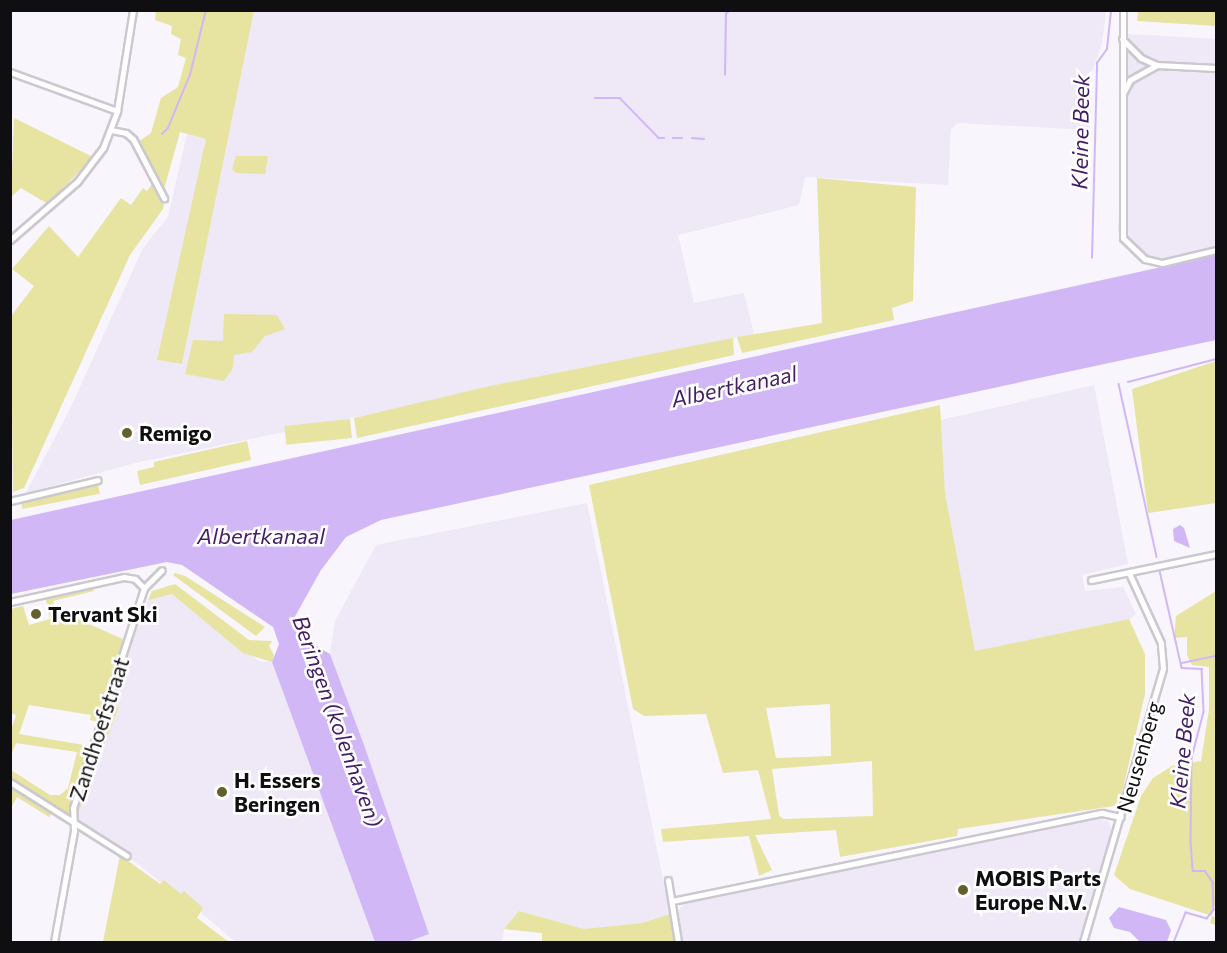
<!DOCTYPE html>
<html>
<head>
<meta charset="utf-8">
<style>
  body { margin:0 }
  #map { position:relative; width:1227px; height:953px; overflow:hidden; background:#f8f5fd; font-family:Commissioner,sans-serif }
  div>[style] { position:absolute }
  [style*='--x'] { left:calc(var(--x)*1px); top:calc(var(--y)*1px); width:calc(var(--w)*1px); rotate:calc(var(--a)*1deg) }
  .built>* { inset:0; background:#eee8f7 }
  .green>* { inset:0; background:#e7e3a1; transform-origin:0 0 }
  .water>* { inset:0; background:#d1b7f5 }
  .stream>* { height:1.5px; margin:-0.75px; padding:0 0.75px; transform-origin:0.75px; border-radius:0.75px; background:#d1b7f5 }
  .roads { filter:drop-shadow(2px 0 #cbc8cf) drop-shadow(-2px 0 #cbc8cf) drop-shadow(0 2px #cbc8cf) drop-shadow(0 -2px #cbc8cf) }
  .minor>* { height:5px; margin:-2.5px; padding:0 2.5px; transform-origin:2.5px; border-radius:2.5px; background:#fff }
  .dots>* { width:16px; height:16px; translate:-50% -50%; box-sizing:border-box; border:3px solid #fff; border-radius:50% }
  span { translate:-50% -50%; white-space:nowrap; text-align:center; line-height:1.15; -webkit-text-stroke:5px #fff; paint-order:stroke }
  .poi-label { font-size:21px; color:#0f0e10; font-weight:700 }
  .left { translate:0 -50%; text-align:left }
  .street-label { font-size:21px; color:#0f0e10 }
  .water-label { font-size:22px; color:#431e65; font-style:italic }
  .frame { position:absolute; inset:0; border:12px solid #0f0e10; pointer-events:none }
</style>
</head>
<body>
<div id="map">
  <div class="built">
    <div style="clip-path:polygon(254px 11px,1106px 11px,1102px 44px,1092px 72px,1090px 130px,958px 123px,951px 129px,948px 185px,805px 177px,799px 205px,678px 235px,694px 303px,744px 293px,754px 334px,135px 463px,26px 493px,70px 409px,143px 248px,168px 217px,187px 134px,206px 139px,157px 360px,182px 364px)"></div>
    <div style="clip-path:polygon(1126px 34px,1216px 39px,1216px 255px,1160px 268px,1134px 256px,1120px 241px,1118px 231px)"></div>
    <div style="clip-path:polygon(1094px 385px,1128px 564px,1082px 575px,1085px 591px,1123px 587px,1136px 614px,1129px 619px,975px 651px,945px 493px,941px 420px)"></div>
    <div style="clip-path:polygon(587px 503px,670px 914px,642px 923px,584px 929px,519px 911px,504px 929px,502px 942px,407px 942px,429px 934px,330px 654px,335px 621px,376px 545px)"></div>
    <div style="clip-path:polygon(164px 593px,172px 594px,259px 661px,272px 662px,375px 942px,236px 942px,200px 912px,202px 908px,184px 892px,181px 895px,164px 880px,162px 883px,124px 853px,125px 850px,79px 820px,78px 812px,119px 707px,110px 704px,142px 614px,148px 600px)"></div>
    <div style="clip-path:polygon(1095px 817px,1108px 821px,1112px 830px,1080px 942px,680px 942px,677px 911px,687px 902px)"></div>
  </div>
  <div class="green">
    <div style="clip-path:polygon(156px 11px,254px 11px,182px 364px,157px 360px,206px 139px,180px 132px,163px 193px,138px 142px,151px 133px,161px 98px,178px 87px,186px 58px,178px 55px,181px 39px,171px 34px,172px 26px,155px 20px)"></div>
    <div style="clip-path:polygon(1138px 11px,1216px 11px,1216px 26px,1137px 21px)"></div>
    <div style="clip-path:polygon(14px 118px,93px 157px,48px 204px,21px 188px,11px 197px)"></div>
    <div style="clip-path:polygon(236px 156px,268px 156px,265px 174px,236px 173px,232px 169px)"></div>
    <div style="clip-path:polygon(817px 178px,916px 187px,913px 301px,892px 308px,894px 320px,742px 353px,737px 337px,822px 323px)"></div>
    <div style="clip-path:polygon(152px 184px,164px 205px,163px 209px,130px 255px,24px 488px,13px 492px,11px 316px,34px 286px,12px 269px,49px 226px,78px 257px,121px 198px,131px 205px,143px 188px,147px 191px)"></div>
    <div style="clip-path:polygon(224px 314px,277px 315px,285px 329px,265px 336px,252px 352px,234px 355px,233px 368px,224px 381px,185px 374px,193px 340px,223px 341px)"></div>
    <div style="clip-path:polygon(733px 338px,734px 355px,357px 438px,354px 418px,490px 386px)"></div>
    <div style="clip-path:polygon(1216px 361px,1216px 503px,1148px 513px,1132px 389px)"></div>
    <div style="clip-path:polygon(evenodd,940px 405px,945px 493px,975px 651px,1129px 619px,1145px 654px,1145px 694px,1121px 797px,1114px 806px,958px 829px,957px 836px,840px 857px,836px 830px,755px 835px,772px 870px,759px 876px,749px 836px,663px 842px,661px 829px,771px 819px,758px 770px,723px 773px,706px 714px,644px 716px,633px 709px,589px 485px,940px 405px,830px 704px,831px 756px,776px 758px,766px 708px,830px 704px,940px 405px,872px 761px,873px 816px,783px 819px,779px 815px,772px 769px,872px 761px)"></div>
    <div style="left:350px;top:419px;width:19px;height:66px;rotate:84deg"></div>
    <div style="clip-path:polygon(247px 441px,251px 460px,140px 485px,137px 471px,154px 467px,154px 462px)"></div>
    <div style="left:98px;top:484px;width:10px;height:79px;rotate:79deg"></div>
    <div style="clip-path:polygon(175px 573px,185px 576px,265px 627px,256px 636px,173px 575px)"></div>
    <div style="clip-path:polygon(175px 584px,249px 640px,272px 641px,269px 646px,274px 655px,272px 662px,243px 653px,172px 594px,148px 600px,152px 591px)"></div>
    <div style="clip-path:polygon(91px 586px,94px 591px,53px 601px,55px 609px,125px 640px,97px 722px,90px 720px,91px 715px,29px 705px,19px 734px,96px 747px,110px 704px,119px 707px,78px 813px,79px 821px,125px 850px,124px 853px,55px 810px,49px 817px,17px 797px,11px 808px,11px 770px,50px 795px,60px 795px,68px 788px,77px 752px,16px 743px,11px 756px,11px 730px,16px 715px,11px 713px,11px 609px,23px 606px,29px 625px,50px 619px,45px 596px)"></div>
    <div style="clip-path:polygon(1216px 591px,1216px 899px,1212px 916px,1216px 918px,1216px 925px,1210px 923px,1212px 916px,1130px 889px,1114px 875px,1141px 796px,1153px 778px,1172px 766px,1201px 761px,1209px 709px,1209px 667px,1192px 665px,1187px 655px,1187px 637px,1174px 638px,1176px 616px)"></div>
    <div style="clip-path:polygon(120px 855px,160px 884px,164px 880px,181px 894px,184px 891px,203px 908px,197px 918px,229px 942px,103px 942px)"></div>
    <div style="clip-path:polygon(519px 911px,584px 929px,642px 923px,670px 914px,674px 942px,542px 942px,542px 933px,504px 929px)"></div>
  </div>
  <div class="water">
    <div style="clip-path:polygon(1216px 255px,1216px 340px,381px 520px,346px 537px,321px 570px,293px 620px,299px 636px,330px 654px,364px 745px,429px 934px,407px 942px,375px 942px,272px 662px,279px 644px,273px 627px,182px 565px,167px 562px,11px 594px,11px 520px)"></div>
    <div style="clip-path:polygon(1180px 525px,1184px 528px,1190px 548px,1174px 541px,1173px 529px)"></div>
    <div style="clip-path:polygon(1119px 907px,1166px 920px,1171px 930px,1167px 942px,1140px 942px,1130px 932px,1114px 928px,1109px 918px)"></div>
  </div>
  <div class="stream">
    <div style="--x:725;--y:75;--w:61;--a:-89.1"></div>
    <div style="--x:726;--y:14;--w:6;--a:-45"></div>
    <div style="--x:595;--y:98;--w:25;--a:0"></div>
    <div style="--x:620;--y:98;--w:56;--a:45.7"></div>
    <div style="--x:659;--y:138;--w:5;--a:0"></div>
    <div style="--x:162;--y:134;--w:8;--a:-45"></div>
    <div style="--x:168;--y:128;--w:57;--a:-67.5"></div>
    <div style="--x:190;--y:75;--w:67;--a:-76.2"></div>
    <div style="--x:673;--y:138;--w:9;--a:0"></div>
    <div style="--x:692;--y:138;--w:12;--a:5"></div>
    <div style="--x:1092;--y:258;--w:195;--a:-88.5"></div>
    <div style="--x:1097;--y:63;--w:17;--a:-54"></div>
    <div style="--x:1107;--y:49;--w:39;--a:-84"></div>
    <div style="--x:1128;--y:382;--w:91;--a:-14.6"></div>
    <div style="--x:1119;--y:384;--w:177;--a:77.6"></div>
    <div style="--x:1160;--y:571;--w:99;--a:77.2"></div>
    <div style="--x:1182;--y:668;--w:20;--a:3"></div>
    <div style="--x:1202;--y:669;--w:43;--a:87.3"></div>
    <div style="--x:1204;--y:712;--w:48;--a:104.6"></div>
    <div style="--x:1192;--y:758;--w:83;--a:90.7"></div>
    <div style="--x:1191;--y:841;--w:30;--a:86"></div>
    <div style="--x:1193;--y:871;--w:12;--a:0"></div>
    <div style="--x:1205;--y:871;--w:14;--a:54"></div>
    <div style="--x:1213;--y:882;--w:28;--a:88"></div>
    <div style="--x:1214;--y:910;--w:11;--a:128"></div>
    <div style="--x:1207;--y:919;--w:22;--a:-164"></div>
    <div style="--x:1186;--y:913;--w:31;--a:112"></div>
    <div style="--x:1182;--y:663;--w:35;--a:-12"></div>
  </div>
  <div class="roads">
    <div class="minor">
      <div style="--x:1122;--y:39;--w:27;--a:45"></div>
      <div style="--x:1141;--y:58;--w:17;--a:24"></div>
      <div style="--x:1157;--y:65;--w:59;--a:2.9"></div>
      <div style="--x:1157;--y:65;--w:31;--a:151"></div>
      <div style="--x:1130;--y:80;--w:15;--a:118"></div>
      <div style="--x:1123;--y:93;--w:145;--a:90"></div>
      <div style="--x:1123;--y:238;--w:30;--a:44"></div>
      <div style="--x:1145;--y:259;--w:17;--a:13"></div>
      <div style="--x:1162;--y:263;--w:56;--a:-13.5"></div>
      <div style="--x:10;--y:72;--w:114;--a:20"></div>
      <div style="--x:1123;--y:93;--w:83;--a:-90"></div>
      <div style="--x:111;--y:130;--w:15;--a:11"></div>
      <div style="--x:126;--y:133;--w:9;--a:41"></div>
      <div style="--x:133;--y:139;--w:67;--a:62.3"></div>
      <div style="--x:10;--y:240;--w:89;--a:-40.9"></div>
      <div style="--x:77;--y:182;--w:43;--a:-52.6"></div>
      <div style="--x:103;--y:148;--w:40;--a:-69"></div>
      <div style="--x:117;--y:111;--w:102;--a:-81"></div>
      <div style="--x:10;--y:501;--w:90;--a:-13.4"></div>
      <div style="--x:1091;--y:580;--w:128;--a:-11.7"></div>
      <div style="--x:10;--y:602;--w:117;--a:-12.4"></div>
      <div style="--x:124;--y:577;--w:11;--a:10"></div>
      <div style="--x:135;--y:579;--w:13;--a:45"></div>
      <div style="--x:10;--y:782;--w:138;--a:32.3"></div>
      <div style="--x:668;--y:880;--w:63;--a:80.8"></div>
      <div style="--x:672;--y:901;--w:439;--a:-11.6"></div>
      <div style="--x:1102;--y:813;--w:19;--a:12"></div>
      <div style="--x:54;--y:942;--w:113;--a:-79.8"></div>
      <div style="--x:74;--y:831;--w:23;--a:-92"></div>
      <div style="--x:73;--y:808;--w:231;--a:-72.1"></div>
      <div style="--x:144;--y:588;--w:25;--a:-45"></div>
      <div style="--x:1083;--y:942;--w:285;--a:-73.7"></div>
      <div style="--x:1163;--y:668;--w:25;--a:-95"></div>
      <div style="--x:1161;--y:643;--w:77;--a:-114.6"></div>
    </div>
  </div>
  <div class="dots">
    <div style="left:127px;top:433px;background:#64602d"></div>
    <div style="left:36px;top:614px;background:#64602d"></div>
    <div style="left:222px;top:792px;background:#64602d"></div>
    <div style="left:963px;top:890px;background:#64602d"></div>
  </div>
  <div class="poi-label">
    <span class="left" style="left:139px;top:433px">Remigo</span>
    <span class="left" style="left:48px;top:614px">Tervant Ski</span>
    <span class="left" style="left:234px;top:792px">H. Essers<br>Beringen</span>
    <span class="left" style="left:975px;top:890px">MOBIS Parts<br>Europe N.V.</span>
  </div>
  <div class="street-label">
    <span style="left:99px;top:729px;rotate:-72deg">Zandhoefstraat</span>
    <span style="left:1139px;top:757px;rotate:-74deg">Neusenberg</span>
  </div>
  <div class="water-label">
    <span style="left:1080px;top:132px;rotate:-89deg">Kleine Beek</span>
    <span style="left:734px;top:386px;rotate:-12deg">Albertkanaal</span>
    <span style="left:261px;top:536px">Albertkanaal</span>
    <span style="left:338px;top:721px;rotate:70deg">Beringen (kolenhaven)</span>
    <span style="left:1182px;top:751px;rotate:-85deg">Kleine Beek</span>
  </div>
  <div class="frame"></div>
</div>
</body>
</html>
